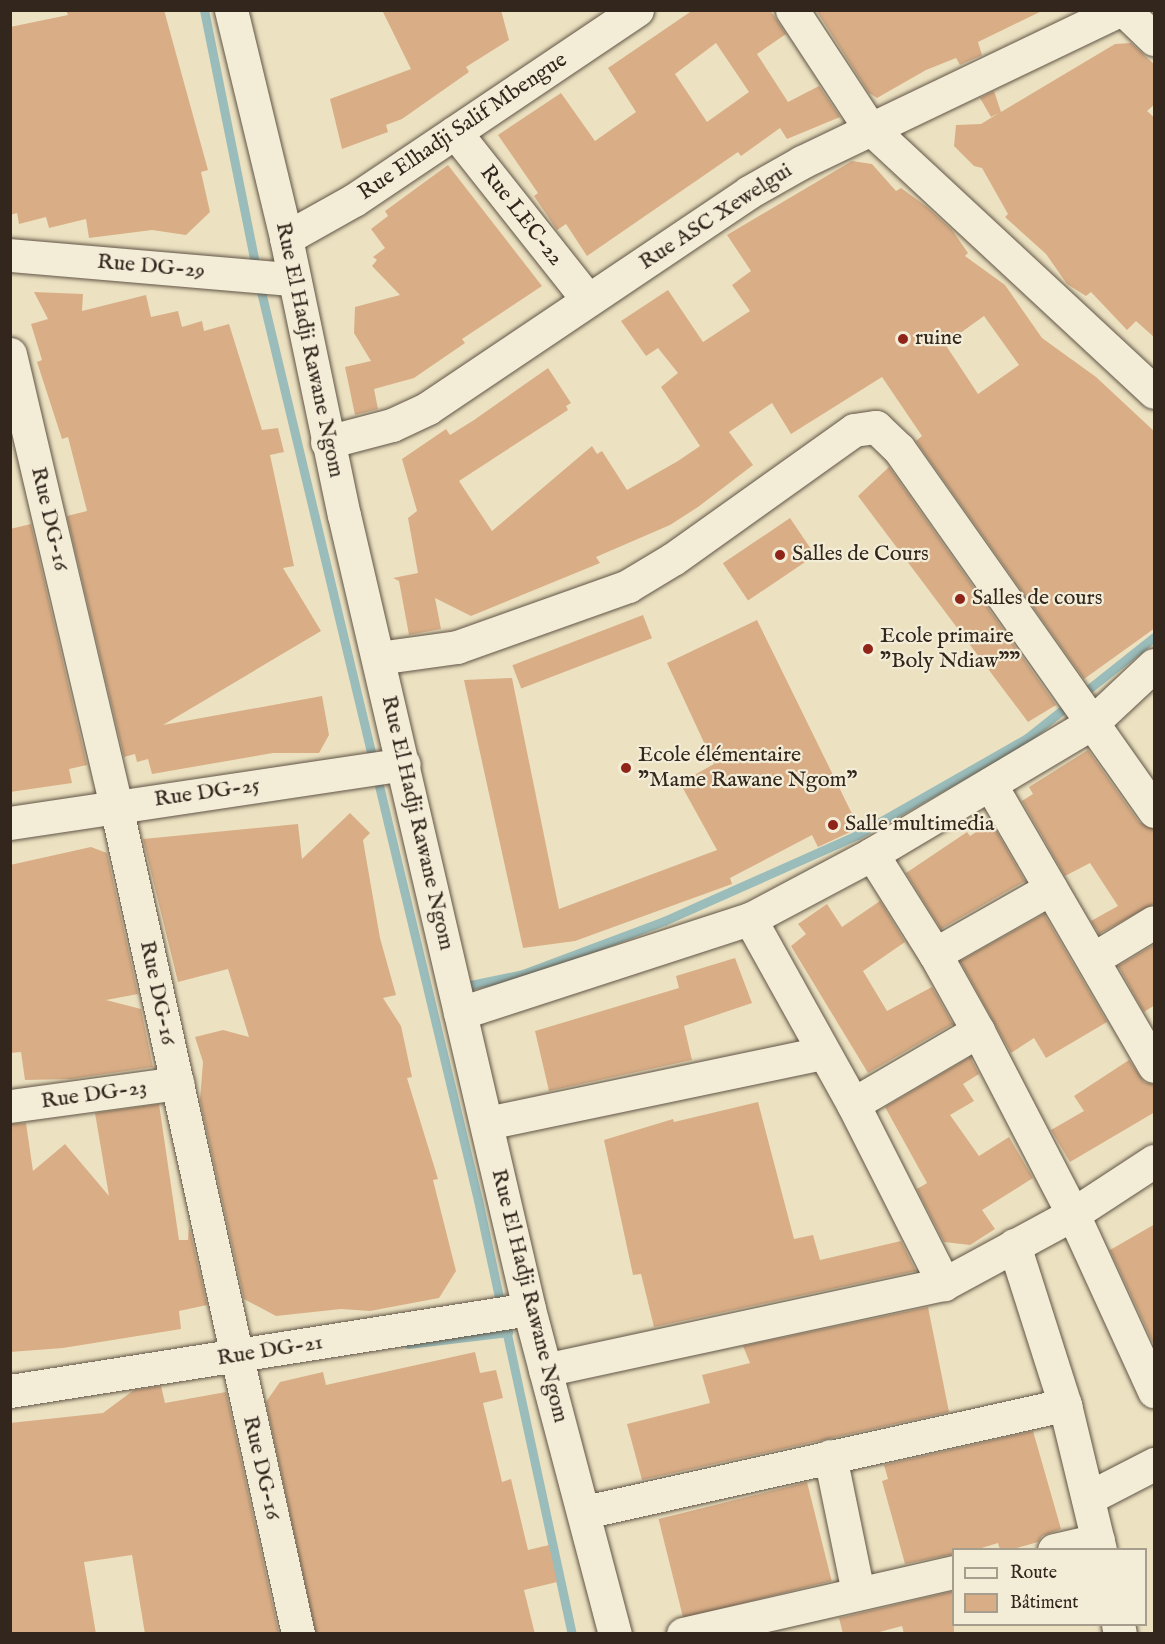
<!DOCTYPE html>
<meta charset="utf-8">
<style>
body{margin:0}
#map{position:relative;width:1165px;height:1644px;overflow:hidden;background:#ece2c1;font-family:"IM FELL English",serif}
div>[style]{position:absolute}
.stream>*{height:9px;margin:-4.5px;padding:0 4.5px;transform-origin:4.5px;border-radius:4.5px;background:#9abcba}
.building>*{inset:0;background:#d9ae87;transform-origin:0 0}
.roads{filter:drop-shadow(0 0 2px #615546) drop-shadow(0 0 2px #615546)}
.minor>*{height:33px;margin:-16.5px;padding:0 16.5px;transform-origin:16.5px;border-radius:16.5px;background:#f3ecd7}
.dots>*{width:16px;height:16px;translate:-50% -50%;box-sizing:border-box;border:3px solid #f3ecd7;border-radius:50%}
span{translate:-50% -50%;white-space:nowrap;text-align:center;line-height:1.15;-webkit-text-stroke:4.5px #f3ecd7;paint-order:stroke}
.street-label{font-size:22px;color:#33261d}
.poi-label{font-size:22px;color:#33261d}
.left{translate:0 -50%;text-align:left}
.frame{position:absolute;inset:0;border:12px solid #33261d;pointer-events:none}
.legend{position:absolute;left:952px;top:1548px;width:195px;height:78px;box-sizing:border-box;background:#f3ecd7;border:2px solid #a69d8d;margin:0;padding:8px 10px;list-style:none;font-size:18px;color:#33261d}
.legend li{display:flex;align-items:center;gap:12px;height:30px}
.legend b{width:30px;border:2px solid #a69d8d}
</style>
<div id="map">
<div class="stream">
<div style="left:204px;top:10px;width:264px;rotate:78.6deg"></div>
<div style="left:259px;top:283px;width:943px;rotate:76.57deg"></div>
<div style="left:478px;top:1200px;width:444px;rotate:77.8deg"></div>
<div style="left:461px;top:987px;width:63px;rotate:-11.8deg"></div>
<div style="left:523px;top:974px;width:151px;rotate:-20.6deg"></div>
<div style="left:664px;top:921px;width:211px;rotate:-24deg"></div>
<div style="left:857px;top:835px;width:196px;rotate:-29.7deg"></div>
<div style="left:1027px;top:738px;width:162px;rotate:-38.5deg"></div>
<div style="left:408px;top:1344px;width:101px;rotate:-6.8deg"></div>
</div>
<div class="building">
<div style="clip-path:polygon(66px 10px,164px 10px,208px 170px,201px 172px,210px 212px,186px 235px,152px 230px,89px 238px,86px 219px,49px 228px,46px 217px,19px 224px,17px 213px,10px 215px,10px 27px,68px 15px)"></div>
<div style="clip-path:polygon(382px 10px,501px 10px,509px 40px,466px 67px,469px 72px,402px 119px,386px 125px,388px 132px,342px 149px,330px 99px,411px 69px)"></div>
<div style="clip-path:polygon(evenodd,693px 10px,770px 10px,786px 34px,757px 54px,788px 102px,819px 86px,840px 117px,787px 139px,780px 128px,741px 156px,738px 152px,587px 256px,566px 224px,557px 230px,534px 196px,538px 193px,498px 135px,561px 93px,595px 141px,636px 112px,608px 68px,693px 10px,716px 43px,749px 92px,707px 122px,675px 74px,716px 43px)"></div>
<div style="clip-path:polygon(816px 10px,1044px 10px,978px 42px,982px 55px,960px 65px,956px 58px,926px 70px,877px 98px,869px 93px)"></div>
<div style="clip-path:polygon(1131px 43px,1155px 65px,1155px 104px,1147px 111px,1155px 118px,1155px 338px,1136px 321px,1127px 330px,1091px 292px,1086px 296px,1067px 284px,1046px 254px,1005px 217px,1008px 214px,982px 168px,974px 166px,954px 146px,956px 125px,981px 124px,999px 113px,991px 117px,980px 98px,994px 91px,1001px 112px,1115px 44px)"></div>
<div style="clip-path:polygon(evenodd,852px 161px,872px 164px,896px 191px,901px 188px,927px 207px,952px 230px,968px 253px,965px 256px,1005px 285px,1042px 338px,1096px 377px,1155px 432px,1155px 628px,1084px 679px,916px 441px,922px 436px,882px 377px,791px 434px,772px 403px,729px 432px,753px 465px,698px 507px,670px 525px,596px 557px,600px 563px,471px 616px,435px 598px,441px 629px,409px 635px,399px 581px,393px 578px,418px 573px,408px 518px,417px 511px,402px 459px,446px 429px,450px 435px,474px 420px,548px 368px,571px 403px,566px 406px,568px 410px,459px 481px,492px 531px,592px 446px,597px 454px,602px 451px,627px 490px,678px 461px,700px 446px,661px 387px,678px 373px,658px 348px,646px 356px,621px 321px,668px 290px,703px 342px,750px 311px,732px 285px,751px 271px,727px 235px,852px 161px,984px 316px,1019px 365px,978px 394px,945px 344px,984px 316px)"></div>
<div style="clip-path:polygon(448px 165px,542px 286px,462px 339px,465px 343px,414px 378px,374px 389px,378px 409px,355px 415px,345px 367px,371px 361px,354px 333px,355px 307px,400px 295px,372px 266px,377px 260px,373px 257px,385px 248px,371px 229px,388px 216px,385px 211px)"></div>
<div style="clip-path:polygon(34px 292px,83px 294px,82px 311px,146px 295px,151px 317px,178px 311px,182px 327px,202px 321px,204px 331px,229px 324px,262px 430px,278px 428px,284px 452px,270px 455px,294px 566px,283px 568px,321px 631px,163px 725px,322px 696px,329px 735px,319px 753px,273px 753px,152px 774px,148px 759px,137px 762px,135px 754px,124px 757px,67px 516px,87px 511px,68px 437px,62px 439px,37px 362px,42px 360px,31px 324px,48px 319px)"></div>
<div style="clip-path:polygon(889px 467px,1056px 705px,1028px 722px,858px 496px)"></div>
<div style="left:790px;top:518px;width:45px;height:81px;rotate:56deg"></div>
<div style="clip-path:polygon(31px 524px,87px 765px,69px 769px,72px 783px,10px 792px,10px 529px)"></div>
<div style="left:643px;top:615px;width:25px;height:140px;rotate:69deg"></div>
<div style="clip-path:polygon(757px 620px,859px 828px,818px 847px,812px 835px,730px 878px,732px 884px,575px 941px,523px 948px,464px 680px,512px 678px,559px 909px,717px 850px,680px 783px,714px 764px,667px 663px)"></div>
<div style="clip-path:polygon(1088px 750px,1139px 822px,1155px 830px,1155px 903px,1099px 934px,1091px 921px,1118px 906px,1090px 863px,1065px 876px,1022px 801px,1033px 794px,1029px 787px)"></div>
<div style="clip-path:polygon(350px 813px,370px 833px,363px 840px,380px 938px,396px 995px,383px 998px,401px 1026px,412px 1077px,407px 1078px,438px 1179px,433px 1180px,456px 1271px,439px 1298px,370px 1311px,341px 1309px,276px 1316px,244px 1299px,200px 1100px,203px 1062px,195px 1037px,223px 1030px,249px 1037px,228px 969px,178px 982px,143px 839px,298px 824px,302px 859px)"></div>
<div style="clip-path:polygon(991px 822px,1025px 881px,941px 929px,906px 873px,967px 832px,970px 836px)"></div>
<div style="clip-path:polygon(91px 847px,107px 853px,138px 994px,106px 1000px,141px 1009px,153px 1067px,71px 1079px,25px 1080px,21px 1052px,10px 1053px,10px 865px)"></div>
<div style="clip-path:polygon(880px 901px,905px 942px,863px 971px,887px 1011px,932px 987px,953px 1024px,868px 1073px,791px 946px,806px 934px,798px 924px,827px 904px,842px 927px)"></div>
<div style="clip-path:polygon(1044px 914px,1107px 1022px,1046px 1058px,1034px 1038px,1011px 1053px,960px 961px)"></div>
<div style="clip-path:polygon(1155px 944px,1155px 1005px,1144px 1012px,1118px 966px)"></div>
<div style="clip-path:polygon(735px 958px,752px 1003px,684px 1026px,692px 1060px,549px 1091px,535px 1031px,679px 988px,676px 976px)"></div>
<div style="clip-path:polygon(970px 1057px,979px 1074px,963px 1084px,974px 1101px,950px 1115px,979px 1156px,1009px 1137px,1033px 1178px,982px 1210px,995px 1229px,970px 1245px,944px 1242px,917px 1189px,927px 1183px,885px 1107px)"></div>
<div style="clip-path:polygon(1129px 1060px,1144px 1082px,1155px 1085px,1155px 1112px,1070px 1162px,1051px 1130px,1084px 1111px,1074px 1096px)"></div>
<div style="clip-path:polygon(758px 1102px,794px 1239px,813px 1235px,820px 1260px,901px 1241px,916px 1271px,654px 1327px,641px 1274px,633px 1275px,604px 1140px,673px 1119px,674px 1122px)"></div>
<div style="clip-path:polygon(159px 1104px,179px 1240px,188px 1240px,189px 1226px,207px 1305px,179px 1311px,181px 1329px,63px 1348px,10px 1352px,10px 1124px,26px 1123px,33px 1171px,65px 1144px,109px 1196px,95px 1113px)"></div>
<div style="clip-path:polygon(1155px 1224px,1155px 1347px,1110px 1250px)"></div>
<div style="clip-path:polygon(928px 1307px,949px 1412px,642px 1480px,627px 1424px,710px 1403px,702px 1375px,750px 1363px,743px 1346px)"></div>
<div style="clip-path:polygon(475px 1352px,480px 1373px,496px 1370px,503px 1398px,483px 1403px,502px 1482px,511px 1479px,528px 1550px,549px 1545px,557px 1582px,524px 1590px,535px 1634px,316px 1634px,266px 1402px,280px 1382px,323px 1372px,326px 1385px)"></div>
<div style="clip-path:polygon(161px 1386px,165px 1403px,226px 1392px,279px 1634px,145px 1634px,132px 1555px,84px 1562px,96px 1634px,10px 1634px,10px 1423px,103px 1413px,134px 1390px)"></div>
<div style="clip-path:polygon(1033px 1431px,1061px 1529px,1042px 1536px,1038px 1542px,1010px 1550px,1000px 1550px,998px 1543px,975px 1550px,954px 1550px,954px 1554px,905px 1564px,882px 1481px,888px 1479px,884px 1465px)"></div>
<div style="left:807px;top:1482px;width:102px;height:153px;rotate:76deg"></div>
<div style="clip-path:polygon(954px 1591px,954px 1634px,904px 1634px,902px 1626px,872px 1634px,843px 1634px,839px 1618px)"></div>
</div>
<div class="roads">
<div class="minor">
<div style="left:231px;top:10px;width:235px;rotate:76.4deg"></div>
<div style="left:286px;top:238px;width:283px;rotate:78.2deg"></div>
<div style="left:344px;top:515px;width:815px;rotate:76.88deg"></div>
<div style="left:529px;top:1309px;width:336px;rotate:75.2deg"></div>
<div style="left:792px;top:10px;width:140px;rotate:56.7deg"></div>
<div style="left:869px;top:127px;width:389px;rotate:42.9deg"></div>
<div style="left:1124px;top:10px;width:42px;rotate:44deg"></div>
<div style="left:455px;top:132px;width:214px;rotate:51.6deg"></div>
<div style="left:286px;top:238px;width:78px;rotate:-29.2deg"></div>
<div style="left:354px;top:200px;width:341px;rotate:-33.9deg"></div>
<div style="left:10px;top:255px;width:283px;rotate:4.9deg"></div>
<div style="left:10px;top:354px;width:464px;rotate:76.8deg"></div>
<div style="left:116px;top:806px;width:848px;rotate:77.6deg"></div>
<div style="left:327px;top:442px;width:67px;rotate:-14.7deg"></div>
<div style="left:392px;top:425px;width:40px;rotate:-25deg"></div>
<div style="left:428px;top:408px;width:387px;rotate:-33.9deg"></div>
<div style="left:749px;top:192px;width:61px;rotate:-29.5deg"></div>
<div style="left:802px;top:162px;width:352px;rotate:-25.6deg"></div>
<div style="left:378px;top:658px;width:80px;rotate:-7.9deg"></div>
<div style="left:457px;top:647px;width:182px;rotate:-19.6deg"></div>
<div style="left:628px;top:586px;width:52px;rotate:-31deg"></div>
<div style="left:673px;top:559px;width:222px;rotate:-35.5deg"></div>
<div style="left:854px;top:430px;width:22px;rotate:-8deg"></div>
<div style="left:876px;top:427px;width:32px;rotate:44deg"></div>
<div style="left:899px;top:449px;width:443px;rotate:54.8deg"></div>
<div style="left:990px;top:784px;width:326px;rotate:59.8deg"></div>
<div style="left:10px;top:823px;width:398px;rotate:-8.5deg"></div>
<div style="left:872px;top:854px;width:118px;rotate:57.8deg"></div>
<div style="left:935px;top:954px;width:88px;rotate:60.8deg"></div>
<div style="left:978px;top:1031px;width:206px;rotate:62.6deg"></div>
<div style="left:1073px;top:1214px;width:195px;rotate:65.4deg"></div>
<div style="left:750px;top:919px;width:212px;rotate:60.9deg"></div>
<div style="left:853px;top:1104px;width:202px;rotate:63.2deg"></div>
<div style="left:935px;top:954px;width:133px;rotate:-29.6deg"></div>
<div style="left:1093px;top:959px;width:71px;rotate:-31.2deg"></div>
<div style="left:460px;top:1013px;width:305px;rotate:-18deg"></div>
<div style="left:750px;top:919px;width:138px;rotate:-28deg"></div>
<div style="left:872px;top:854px;width:256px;rotate:-30.8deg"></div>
<div style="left:1092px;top:723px;width:85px;rotate:-43.1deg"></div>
<div style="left:853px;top:1104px;width:145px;rotate:-30.3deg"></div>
<div style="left:10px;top:1106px;width:169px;rotate:-7.8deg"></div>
<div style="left:487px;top:1123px;width:343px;rotate:-11.8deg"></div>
<div style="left:1014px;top:1245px;width:168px;rotate:72.3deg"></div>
<div style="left:1065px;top:1405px;width:149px;rotate:76.4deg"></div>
<div style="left:545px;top:1370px;width:408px;rotate:-12.2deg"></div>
<div style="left:944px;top:1284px;width:147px;rotate:-28.5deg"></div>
<div style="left:1073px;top:1214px;width:97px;rotate:-33.2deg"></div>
<div style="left:10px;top:1391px;width:525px;rotate:-8.98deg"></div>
<div style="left:830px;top:1456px;width:140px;rotate:78.4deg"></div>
<div style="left:1088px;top:1498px;width:74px;rotate:-27.3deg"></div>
<div style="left:585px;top:1512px;width:492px;rotate:-12.6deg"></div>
<div style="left:1054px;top:1550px;width:45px;rotate:-12.8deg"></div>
<div style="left:1118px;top:1624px;width:10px;rotate:79deg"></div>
<div style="left:683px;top:1634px;width:278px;rotate:-12.9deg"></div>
</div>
</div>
<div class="dots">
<div style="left:903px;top:339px;background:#8f2418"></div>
<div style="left:780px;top:555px;background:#8f2418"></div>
<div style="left:960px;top:599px;background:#8f2418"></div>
<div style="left:868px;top:649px;background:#8f2418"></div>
<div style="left:626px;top:768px;background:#8f2418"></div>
<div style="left:833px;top:825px;background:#8f2418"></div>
</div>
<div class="street-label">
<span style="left:463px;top:127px;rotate:-34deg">Rue Elhadji Salif Mbengue</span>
<span style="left:521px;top:216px;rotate:52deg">Rue LEC-22</span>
<span style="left:716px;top:217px;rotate:-33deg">Rue ASC Xewelgui</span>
<span style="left:151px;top:267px;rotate:5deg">Rue DG-29</span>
<span style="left:309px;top:350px;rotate:78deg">Rue El Hadji Rawane Ngom</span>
<span style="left:49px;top:519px;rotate:77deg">Rue DG-16</span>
<span style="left:207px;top:793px;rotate:-8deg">Rue DG-25</span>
<span style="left:417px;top:823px;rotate:77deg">Rue El Hadji Rawane Ngom</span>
<span style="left:157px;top:993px;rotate:78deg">Rue DG-16</span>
<span style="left:94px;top:1095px;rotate:-8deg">Rue DG-23</span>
<span style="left:529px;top:1296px;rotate:76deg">Rue El Hadji Rawane Ngom</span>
<span style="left:270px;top:1351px;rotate:-9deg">Rue DG-21</span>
<span style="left:261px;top:1468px;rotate:77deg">Rue DG-16</span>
</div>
<div class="poi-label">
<span class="left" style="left:915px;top:339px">ruine</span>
<span class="left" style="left:792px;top:555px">Salles de Cours</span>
<span class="left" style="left:972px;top:599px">Salles de cours</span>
<span class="left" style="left:880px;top:649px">Ecole primaire<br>"Boly Ndiaw""</span>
<span class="left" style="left:638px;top:768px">Ecole élémentaire<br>"Mame Rawane Ngom"</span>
<span class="left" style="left:845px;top:825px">Salle multimedia</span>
</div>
<div class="frame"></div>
<ul class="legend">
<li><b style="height:8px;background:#f3ecd7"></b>Route</li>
<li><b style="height:16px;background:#d9ae87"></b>Bâtiment</li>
</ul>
</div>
